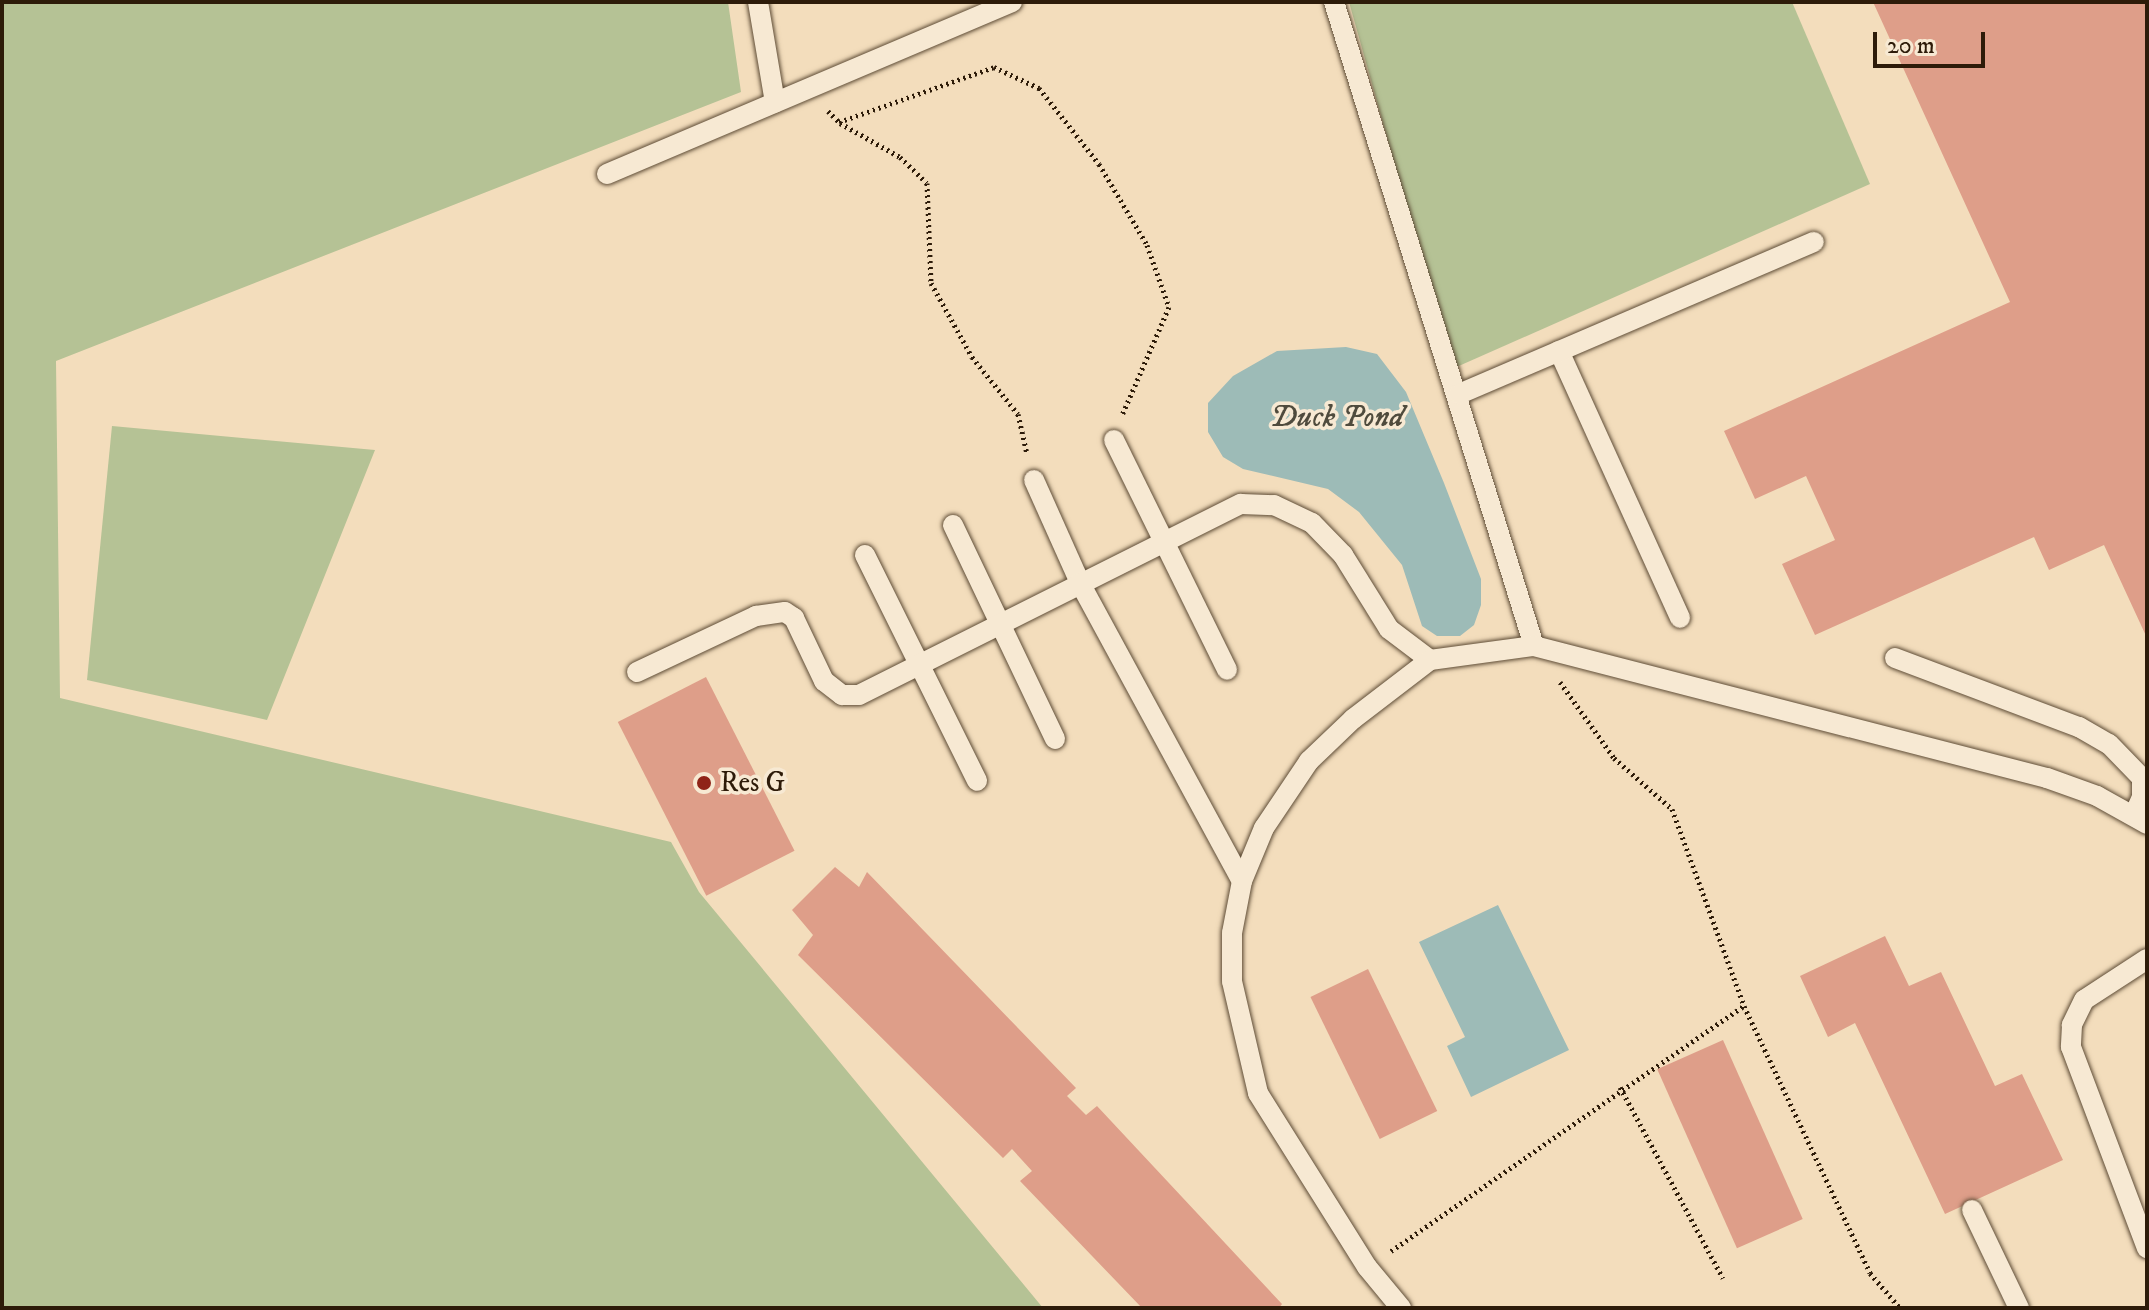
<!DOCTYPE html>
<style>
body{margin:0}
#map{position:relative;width:2149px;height:1310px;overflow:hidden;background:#f3ddbc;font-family:"IM FELL DW Pica",serif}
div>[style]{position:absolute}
.green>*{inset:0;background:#b5c295}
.water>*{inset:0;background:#9dbbb7}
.building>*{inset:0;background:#de9e89;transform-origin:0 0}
.path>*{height:5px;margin-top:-2.5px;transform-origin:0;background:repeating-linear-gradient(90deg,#2d1b09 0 2px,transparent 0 6px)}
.roads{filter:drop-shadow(0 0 2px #5e4c36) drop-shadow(0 0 2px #5e4c36)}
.service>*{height:20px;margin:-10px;padding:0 10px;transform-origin:10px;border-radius:10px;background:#f7e9d3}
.dots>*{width:22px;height:22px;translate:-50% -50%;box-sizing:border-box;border:4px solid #f7e9d3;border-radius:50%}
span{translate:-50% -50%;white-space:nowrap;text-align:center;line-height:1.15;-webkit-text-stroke:7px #f7e9d3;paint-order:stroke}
.poi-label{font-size:28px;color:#2d1b09}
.left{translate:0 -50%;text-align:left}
.water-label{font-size:30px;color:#4f4b3d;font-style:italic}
.frame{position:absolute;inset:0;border:4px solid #2d1b09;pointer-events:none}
.scale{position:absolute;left:1873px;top:32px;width:112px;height:36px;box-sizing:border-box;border:4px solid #2d1b09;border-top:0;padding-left:10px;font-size:24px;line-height:28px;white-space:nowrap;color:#2d1b09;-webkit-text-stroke:6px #f7e9d3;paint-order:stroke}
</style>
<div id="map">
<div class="green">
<div style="clip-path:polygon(2px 2px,728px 2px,741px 92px,56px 361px,60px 698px,671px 842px,699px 892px,1043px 1308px,2px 1308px)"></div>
<div style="clip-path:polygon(1349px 2px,1792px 2px,1870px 184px,1452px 369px)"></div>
<div style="clip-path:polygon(112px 426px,375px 450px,267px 720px,87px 680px)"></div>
</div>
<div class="water">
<div style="clip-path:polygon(1346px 347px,1377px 354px,1406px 392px,1444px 483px,1481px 579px,1481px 605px,1474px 625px,1460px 636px,1437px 636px,1422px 626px,1402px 565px,1359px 512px,1328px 489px,1243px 469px,1223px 457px,1208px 432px,1208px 403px,1233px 376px,1277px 351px)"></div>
<div style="clip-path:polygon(1498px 905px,1569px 1050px,1471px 1097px,1447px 1046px,1465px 1037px,1419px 942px)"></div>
</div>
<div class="building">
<div style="clip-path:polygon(1873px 2px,2147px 2px,2147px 638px,2104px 545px,2049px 570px,2034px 537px,1815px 635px,1782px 564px,1835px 540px,1806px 476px,1755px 499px,1724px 431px,2010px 302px)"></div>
<div style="left:706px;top:677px;width:195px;height:99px;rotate:63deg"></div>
<div style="clip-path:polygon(835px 867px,859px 887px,867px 872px,1076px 1088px,1067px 1096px,1086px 1115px,1097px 1106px,1282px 1304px,1279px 1308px,1142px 1308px,1020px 1181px,1032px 1171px,1012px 1149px,1003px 1158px,798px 955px,813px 935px,792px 910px)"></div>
<div style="clip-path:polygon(1885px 936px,1909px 986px,1941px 972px,1995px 1086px,2022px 1074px,2063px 1160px,1945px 1214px,1855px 1023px,1828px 1037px,1800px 976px)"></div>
<div style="left:1368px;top:969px;width:158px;height:64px;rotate:64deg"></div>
<div style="left:1723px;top:1040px;width:196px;height:72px;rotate:66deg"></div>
</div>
<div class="path">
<div style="left:828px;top:111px;width:16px;rotate:45deg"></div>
<div style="left:839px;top:122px;width:164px;rotate:-19.5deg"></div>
<div style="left:994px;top:67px;width:50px;rotate:25deg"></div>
<div style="left:1039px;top:88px;width:97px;rotate:51.7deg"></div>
<div style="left:1099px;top:164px;width:94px;rotate:59.3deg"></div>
<div style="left:1147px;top:245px;width:66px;rotate:70.5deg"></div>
<div style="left:1169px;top:307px;width:116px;rotate:113.5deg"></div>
<div style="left:840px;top:123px;width:69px;rotate:29.5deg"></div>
<div style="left:900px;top:157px;width:37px;rotate:44deg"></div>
<div style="left:927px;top:183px;width:100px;rotate:87.7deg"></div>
<div style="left:931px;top:283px;width:85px;rotate:61deg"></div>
<div style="left:972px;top:357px;width:73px;rotate:51.1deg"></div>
<div style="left:1018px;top:414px;width:41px;rotate:77.3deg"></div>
<div style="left:1560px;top:682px;width:93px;rotate:54.6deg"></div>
<div style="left:1614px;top:758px;width:77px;rotate:41.3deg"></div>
<div style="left:1672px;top:809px;width:210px;rotate:69.9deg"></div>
<div style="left:1744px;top:1006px;width:295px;rotate:64.7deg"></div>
<div style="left:1870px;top:1273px;width:46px;rotate:49.4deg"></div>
<div style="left:1620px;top:1087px;width:217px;rotate:61.7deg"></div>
<div style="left:1391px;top:1251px;width:430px;rotate:-34.8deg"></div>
</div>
<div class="roads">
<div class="service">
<div style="left:758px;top:2px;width:102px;rotate:80.4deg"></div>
<div style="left:1334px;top:2px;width:674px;rotate:72.75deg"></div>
<div style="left:607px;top:174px;width:440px;rotate:-23deg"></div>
<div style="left:1559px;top:351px;width:293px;rotate:65.6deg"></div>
<div style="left:1459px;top:394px;width:386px;rotate:-23.2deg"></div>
<div style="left:1114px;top:440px;width:256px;rotate:63.8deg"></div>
<div style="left:1034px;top:480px;width:113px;rotate:65.9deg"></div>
<div style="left:1080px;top:583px;width:339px;rotate:61.5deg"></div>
<div style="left:953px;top:525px;width:237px;rotate:64.5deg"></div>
<div style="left:865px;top:555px;width:252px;rotate:63.6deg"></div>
<div style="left:1895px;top:658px;width:197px;rotate:20.6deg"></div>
<div style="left:2079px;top:727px;width:34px;rotate:30deg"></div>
<div style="left:2109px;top:744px;width:47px;rotate:45.9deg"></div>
<div style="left:2142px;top:778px;width:19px;rotate:90deg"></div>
<div style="left:2142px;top:797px;width:20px;rotate:114deg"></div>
<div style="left:637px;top:672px;width:132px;rotate:-25.2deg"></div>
<div style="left:756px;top:616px;width:29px;rotate:-8deg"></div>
<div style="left:785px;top:612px;width:11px;rotate:34deg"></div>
<div style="left:794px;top:618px;width:70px;rotate:64.5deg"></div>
<div style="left:824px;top:681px;width:23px;rotate:38deg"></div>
<div style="left:842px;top:695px;width:17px"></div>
<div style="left:859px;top:695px;width:427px;rotate:-26.6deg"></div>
<div style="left:1241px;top:504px;width:33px;rotate:2deg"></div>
<div style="left:1274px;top:505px;width:42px;rotate:25.3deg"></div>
<div style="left:1312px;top:523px;width:45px;rotate:45.9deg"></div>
<div style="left:1343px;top:555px;width:87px;rotate:58.1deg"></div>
<div style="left:1389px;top:629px;width:51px;rotate:37.1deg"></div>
<div style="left:2147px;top:959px;width:75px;rotate:146.9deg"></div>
<div style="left:2084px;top:1000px;width:28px;rotate:116deg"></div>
<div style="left:2072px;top:1025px;width:22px;rotate:93deg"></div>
<div style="left:2071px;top:1047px;width:215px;rotate:69.3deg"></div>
<div style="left:1972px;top:1210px;width:109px;rotate:64.4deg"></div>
<div style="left:1401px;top:1308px;width:53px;rotate:-129.7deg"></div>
<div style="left:1367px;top:1267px;width:205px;rotate:-122.1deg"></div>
<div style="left:1258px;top:1093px;width:115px;rotate:-103.1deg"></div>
<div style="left:1232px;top:981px;width:48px;rotate:-90deg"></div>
<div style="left:1232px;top:933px;width:53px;rotate:-79.1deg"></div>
<div style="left:1242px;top:881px;width:57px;rotate:-67.5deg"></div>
<div style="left:1264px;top:828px;width:81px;rotate:-56.1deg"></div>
<div style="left:1309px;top:761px;width:61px;rotate:-43.7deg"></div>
<div style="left:1353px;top:719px;width:97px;rotate:-37.5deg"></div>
<div style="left:1430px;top:660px;width:105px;rotate:-7.7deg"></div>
<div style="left:1534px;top:646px;width:530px;rotate:14.43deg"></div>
<div style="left:2047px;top:778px;width:53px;rotate:19.8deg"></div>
<div style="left:2097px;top:796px;width:57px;rotate:29.2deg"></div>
</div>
</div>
<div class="dots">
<div style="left:704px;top:783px;background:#8f2418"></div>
</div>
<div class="poi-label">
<span class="left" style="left:720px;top:783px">Res G</span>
</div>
<div class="water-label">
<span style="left:1337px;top:418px">Duck Pond</span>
</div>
<div class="frame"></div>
<div class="scale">20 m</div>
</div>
